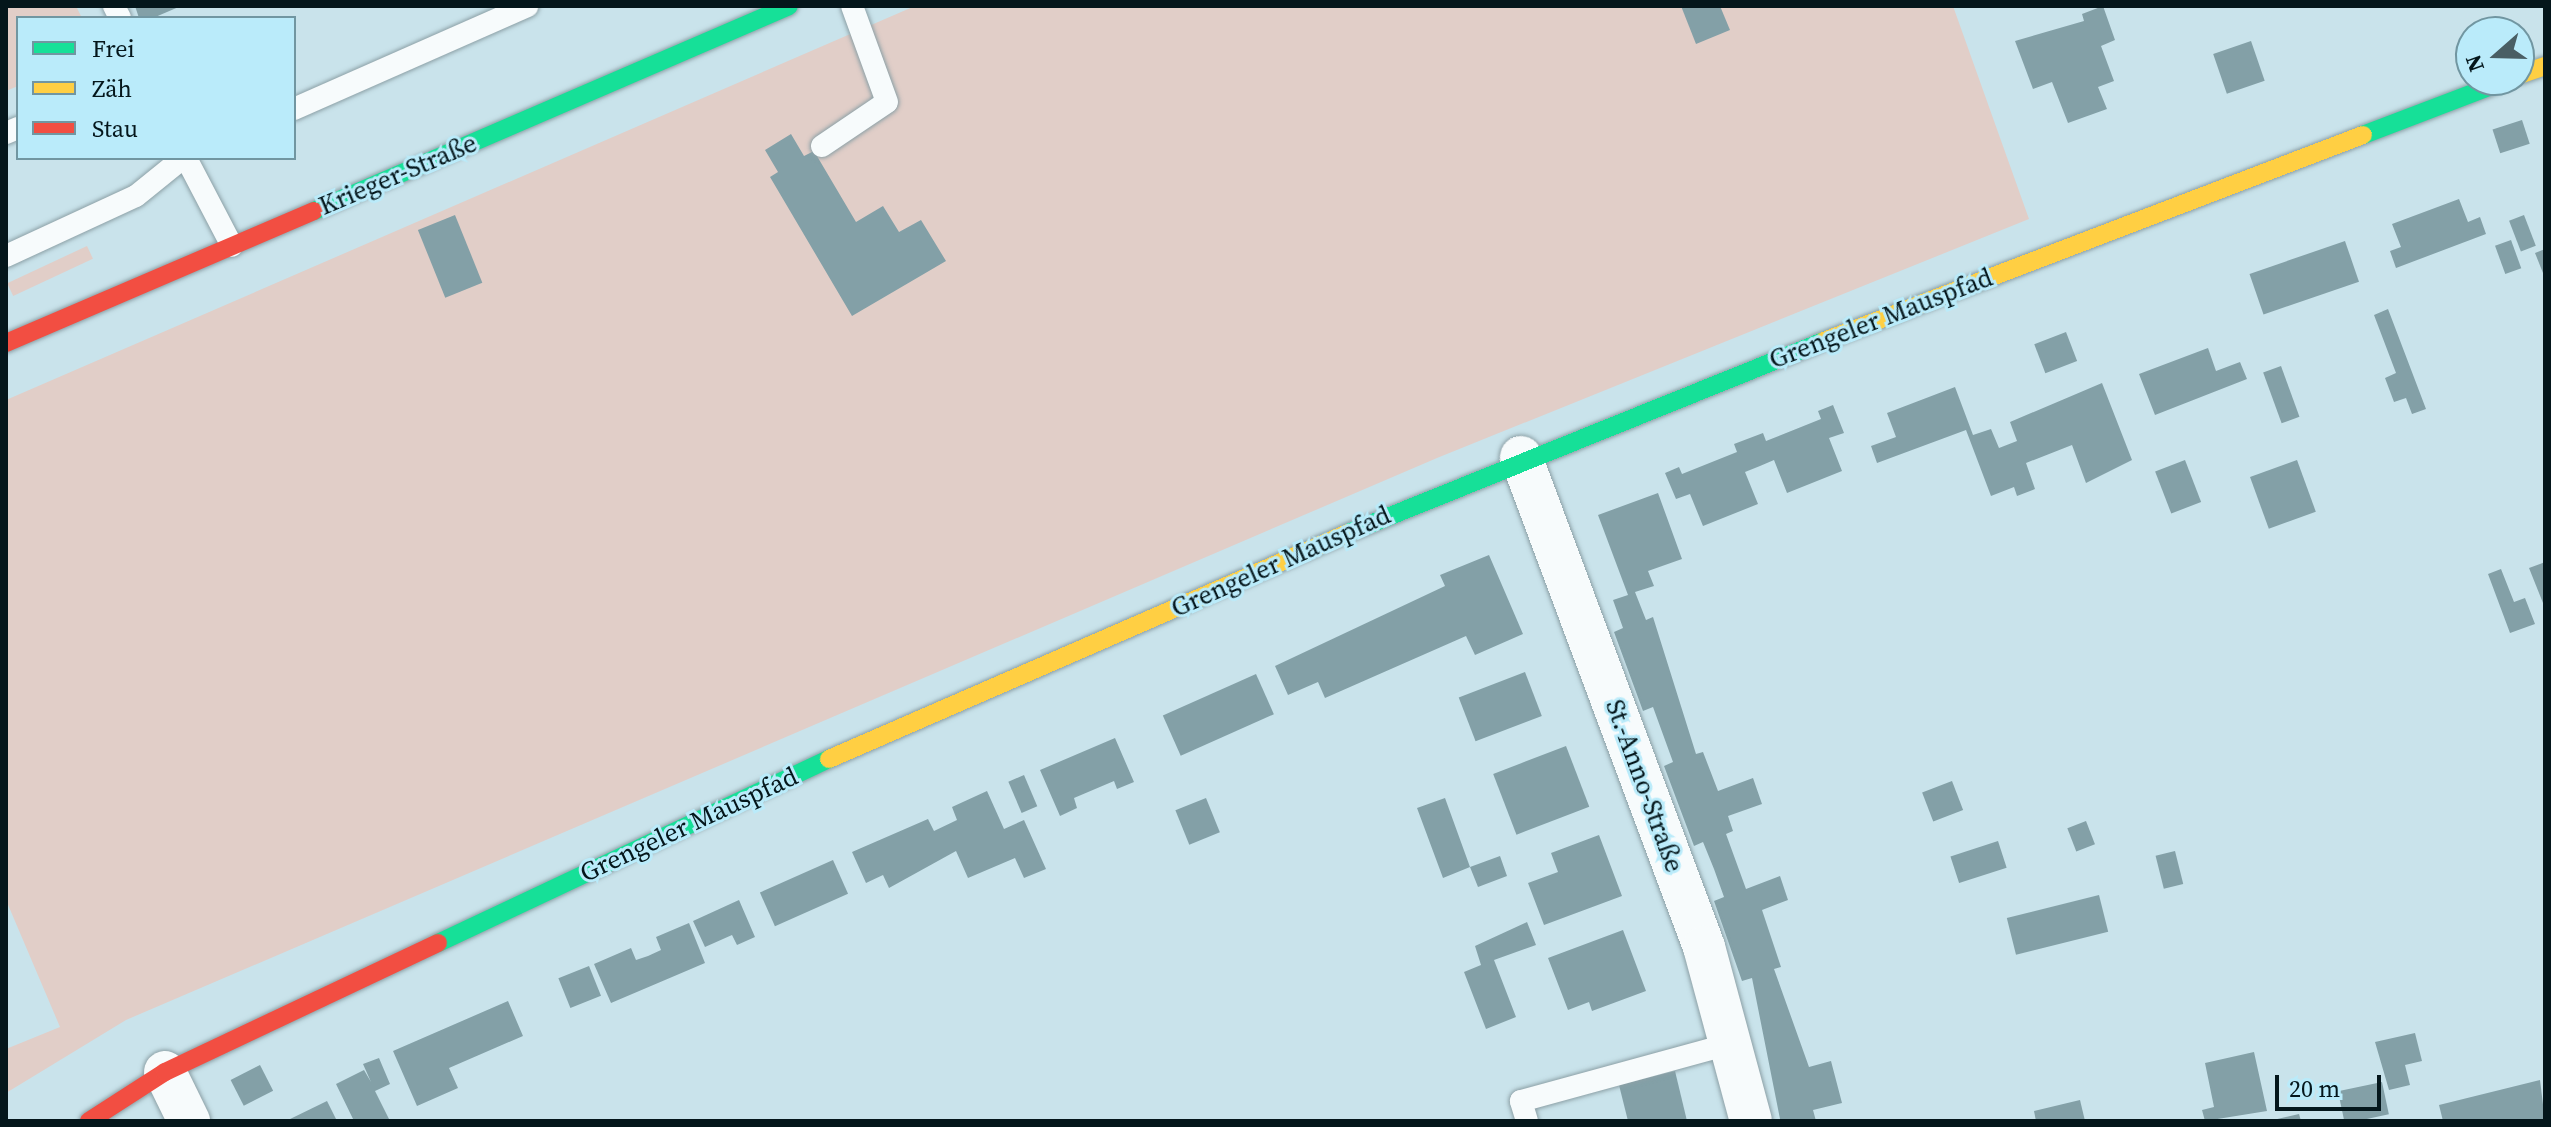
<!DOCTYPE html>
<meta charset="utf-8">
<style>
body{margin:0}
#map{position:relative;width:2551px;height:1127px;overflow:hidden;background:#c9e3eb;font-family:"Source Serif 4",serif}
div>[style]{position:absolute}
.green>*{inset:0;background:#e1cec8;transform-origin:0 0}
.building>*{inset:0;background:#83a0a7;transform-origin:0 0}
.roads{filter:drop-shadow(0 0 2px #8ca0a6) drop-shadow(0 0 2px #8ca0a6)}
.lane>*{height:22px;margin:-11px;padding:0 11px;transform-origin:11px;border-radius:11px;background:#f7fbfc}
.street>*{height:42px;margin:-21px;padding:0 21px;transform-origin:21px;border-radius:21px;background:#f7fbfc}
.fast>*{height:18px;margin:-9px;padding:0 9px;transform-origin:9px;border-radius:9px;background:#16e098}
.slow>*{height:18px;margin:-9px;padding:0 9px;transform-origin:9px;border-radius:9px;background:#ffcf43}
.jam>*{height:18px;margin:-9px;padding:0 9px;transform-origin:9px;border-radius:9px;background:#f24e42}
span{translate:-50% -50%;white-space:nowrap;text-align:center;line-height:1.15;-webkit-text-stroke:6px #baebfa;paint-order:stroke}
.street-label{font-size:26px;color:#04161b}
.frame{position:absolute;inset:0;border:8px solid #04161b;pointer-events:none}
.legend{position:absolute;left:16px;top:16px;width:280px;height:144px;box-sizing:border-box;background:#baebfa;border:2px solid #7196a1;margin:0;padding:10px 14px;list-style:none;font-size:24px;color:#04161b}
.legend li{display:flex;align-items:center;gap:16px;height:40px}
.legend b{width:40px;border:2px solid #7196a1}
.north{position:absolute;left:2455px;top:16px;width:80px;height:80px;box-sizing:border-box;background:#baebfa;border:2px solid #7196a1;border-radius:50%;rotate:250deg;font-size:22px;font-weight:700;line-height:32px;text-align:center;color:#04161b}
.north::after{content:'';display:block;margin:auto;width:28px;height:36px;background:#495e64;clip-path:polygon(50% 0,100% 100%,50% 72%,0 100%)}
.scale{position:absolute;left:2275px;top:1075px;width:106px;height:36px;box-sizing:border-box;border:4px solid #04161b;border-top:0;padding-left:10px;font-size:24px;line-height:28px;white-space:nowrap;color:#04161b;-webkit-text-stroke:6px #baebfa;paint-order:stroke}
</style>
<div id="map">
<div class="green">
<div style="clip-path:polygon(6px 6px,76px 6px,82px 18px,18px 18px,18px 86px,6px 91px)"></div>
<div style="clip-path:polygon(915px 6px,1953px 6px,2029px 219px,1437px 458px,126px 1020px,6px 1093px,6px 1049px,60px 1027px,6px 900px,6px 400px)"></div>
<div style="left:87px;top:246px;width:14px;height:88px;rotate:65deg"></div>
</div>
<div class="building">
<div style="clip-path:polygon(135px 6px,181px 6px,153px 18px,139px 18px)"></div>
<div style="clip-path:polygon(1681px 6px,1720px 6px,1730px 30px,1696px 44px)"></div>
<div style="clip-path:polygon(2103px 6px,2115px 40px,2101px 46px,2114px 81px,2098px 87px,2107px 109px,2068px 123px,2052px 82px,2033px 89px,2015px 41px,2084px 21px,2082px 14px)"></div>
<div style="left:2251px;top:41px;width:42px;height:40px;rotate:71deg"></div>
<div style="left:2522px;top:120px;width:25px;height:31px;rotate:72deg"></div>
<div style="clip-path:polygon(791px 134px,804px 156px,814px 151px,856px 222px,883px 206px,899px 232px,921px 220px,946px 261px,852px 316px,770px 177px,778px 172px,765px 150px)"></div>
<div style="clip-path:polygon(2459px 199px,2468px 222px,2480px 217px,2486px 234px,2396px 268px,2390px 251px,2401px 247px,2392px 224px)"></div>
<div style="left:455px;top:215px;width:73px;height:40px;rotate:68deg"></div>
<div style="left:2524px;top:215px;width:33px;height:16px;rotate:69deg"></div>
<div style="left:2511px;top:240px;width:30px;height:17px;rotate:70deg"></div>
<div style="left:2345px;top:241px;width:43px;height:101px;rotate:71deg"></div>
<div style="clip-path:polygon(2545px 249px,2545px 278px,2535px 253px)"></div>
<div style="clip-path:polygon(2388px 309px,2426px 409px,2412px 414px,2406px 398px,2394px 402px,2385px 378px,2396px 373px,2374px 315px)"></div>
<div style="left:2066px;top:332px;width:31px;height:34px;rotate:69deg"></div>
<div style="clip-path:polygon(2208px 348px,2216px 371px,2240px 362px,2247px 379px,2155px 415px,2139px 374px)"></div>
<div style="left:2281px;top:366px;width:54px;height:19px;rotate:70deg"></div>
<div style="clip-path:polygon(2102px 383px,2132px 460px,2086px 483px,2072px 445px,2026px 463px,2035px 489px,2017px 496px,2014px 487px,1991px 496px,1966px 430px,1877px 463px,1871px 446px,1896px 437px,1887px 413px,1955px 387px,1973px 435px,1991px 429px,1999px 448px,2017px 441px,2010px 422px)"></div>
<div style="clip-path:polygon(1833px 405px,1844px 433px,1829px 438px,1842px 471px,1787px 493px,1774px 460px,1760px 466px,1745px 472px,1758px 504px,1703px 526px,1690px 494px,1676px 499px,1665px 473px,1679px 467px,1682px 474px,1737px 452px,1734px 444px,1763px 433px,1766px 441px,1821px 419px,1818px 411px)"></div>
<div style="left:2185px;top:460px;width:45px;height:32px;rotate:69deg"></div>
<div style="left:2297px;top:460px;width:55px;height:50px;rotate:70deg"></div>
<div style="clip-path:polygon(1658px 493px,1682px 559px,1648px 571px,1654px 586px,1635px 592px,1646px 620px,1653px 617px,1696px 754px,1703px 752px,1718px 791px,1753px 778px,1762px 804px,1728px 816px,1733px 831px,1726px 834px,1746px 889px,1780px 876px,1788px 900px,1762px 910px,1781px 967px,1774px 969px,1809px 1067px,1831px 1061px,1842px 1103px,1813px 1110px,1816px 1121px,1780px 1119px,1752px 978px,1742px 981px,1714px 901px,1724px 897px,1714px 869px,1703px 842px,1694px 846px,1664px 766px,1673px 762px,1653px 707px,1643px 711px,1614px 632px,1623px 628px,1613px 600px,1628px 595px,1598px 515px)"></div>
<div style="clip-path:polygon(1489px 555px,1523px 634px,1475px 655px,1466px 636px,1325px 698px,1318px 682px,1288px 695px,1275px 666px,1445px 586px,1440px 575px)"></div>
<div style="clip-path:polygon(2545px 562px,2545px 608px,2529px 568px)"></div>
<div style="clip-path:polygon(2501px 569px,2514px 602px,2525px 598px,2535px 624px,2510px 633px,2488px 574px)"></div>
<div style="left:1525px;top:672px;width:47px;height:71px;rotate:69deg"></div>
<div style="left:1256px;top:674px;width:44px;height:102px;rotate:66deg"></div>
<div style="clip-path:polygon(1115px 738px,1134px 782px,1117px 789px,1114px 781px,1074px 798px,1077px 808px,1060px 816px,1040px 770px)"></div>
<div style="left:1566px;top:746px;width:65px;height:78px;rotate:69deg"></div>
<div style="left:1024px;top:775px;width:34px;height:17px;rotate:67deg"></div>
<div style="left:1952px;top:781px;width:31px;height:32px;rotate:69deg"></div>
<div style="clip-path:polygon(987px 791px,1004px 829px,1024px 820px,1046px 869px,1024px 878px,1015px 858px,968px 878px,956px 851px,889px 888px,883px 875px,866px 883px,852px 852px,928px 819px,934px 831px,957px 820px,952px 807px)"></div>
<div style="left:1206px;top:798px;width:37px;height:33px;rotate:68deg"></div>
<div style="clip-path:polygon(1445px 798px,1470px 867px,1500px 856px,1507px 876px,1478px 887px,1470px 867px,1443px 878px,1417px 808px)"></div>
<div style="left:2086px;top:821px;width:25px;height:20px;rotate:69deg"></div>
<div style="clip-path:polygon(1599px 835px,1622px 896px,1544px 925px,1528px 883px,1558px 872px,1551px 853px)"></div>
<div style="left:1998px;top:841px;width:28px;height:50px;rotate:72deg"></div>
<div style="left:2175px;top:851px;width:34px;height:20px;rotate:76deg"></div>
<div style="left:833px;top:860px;width:37px;height:80px;rotate:66deg"></div>
<div style="left:2099px;top:895px;width:38px;height:95px;rotate:76deg"></div>
<div style="clip-path:polygon(739px 900px,755px 937px,737px 945px,732px 935px,705px 947px,693px 921px)"></div>
<div style="clip-path:polygon(1527px 922px,1536px 945px,1494px 960px,1516px 1017px,1486px 1029px,1464px 972px,1481px 965px,1475px 946px)"></div>
<div style="clip-path:polygon(689px 923px,705px 963px,611px 1003px,594px 964px,631px 948px,636px 960px,648px 956px,661px 950px,656px 937px)"></div>
<div style="clip-path:polygon(1623px 930px,1646px 991px,1592px 1011px,1589px 1002px,1568px 1010px,1548px 958px)"></div>
<div style="left:589px;top:966px;width:32px;height:33px;rotate:68deg"></div>
<div style="clip-path:polygon(508px 1001px,523px 1036px,449px 1068px,458px 1088px,417px 1106px,393px 1051px)"></div>
<div style="clip-path:polygon(2415px 1033px,2422px 1061px,2405px 1065px,2410px 1085px,2389px 1090px,2375px 1042px)"></div>
<div style="clip-path:polygon(2254px 1052px,2267px 1111px,2205px 1121px,2202px 1110px,2214px 1107px,2205px 1063px)"></div>
<div style="clip-path:polygon(379px 1058px,390px 1084px,375px 1091px,390px 1121px,354px 1121px,336px 1084px,364px 1070px,371px 1082px,363px 1064px)"></div>
<div style="left:260px;top:1065px;width:29px;height:33px;rotate:63deg"></div>
<div style="clip-path:polygon(1675px 1071px,1687px 1121px,1628px 1121px,1619px 1085px)"></div>
<div style="clip-path:polygon(2540px 1080px,2545px 1121px,2443px 1121px,2439px 1105px)"></div>
<div style="left:2382px;top:1082px;width:33px;height:45px;rotate:78deg"></div>
<div style="clip-path:polygon(2080px 1100px,2085px 1121px,2036px 1121px,2034px 1111px)"></div>
<div style="clip-path:polygon(327px 1101px,337px 1121px,286px 1121px)"></div>
<div style="clip-path:polygon(2299px 1114px,2301px 1121px,2273px 1121px,2273px 1120px)"></div>
</div>
<div class="roads">
<div class="lane">
<div style="left:114px;top:6px;width:13px;rotate:63deg"></div>
<div style="left:294px;top:109px;width:255px;rotate:-23.8deg"></div>
<div style="left:6px;top:133px;width:13px;rotate:-23deg"></div>
<div style="left:822px;top:146px;width:78px;rotate:-34.1deg"></div>
<div style="left:887px;top:102px;width:102px;rotate:-110deg"></div>
<div style="left:186px;top:158px;width:99px;rotate:62.4deg"></div>
<div style="left:6px;top:256px;width:143px;rotate:-24.8deg"></div>
<div style="left:136px;top:196px;width:60px;rotate:-39deg"></div>
<div style="left:1527px;top:1121px;width:21px;rotate:-107deg"></div>
<div style="left:1521px;top:1101px;width:217px;rotate:-15.3deg"></div>
</div>
<div class="street">
<div style="left:1521px;top:457px;width:523px;rotate:69.52deg"></div>
<div style="left:1704px;top:947px;width:180px;rotate:74.9deg"></div>
<div style="left:165px;top:1072px;width:55px;rotate:63.9deg"></div>
</div>
<div class="fast">
<div style="left:2363px;top:135px;width:154px;rotate:-20.9deg"></div>
<div style="left:314px;top:211px;width:517px;rotate:-23.34deg"></div>
<div style="left:1348px;top:533px;width:513px;rotate:-21.97deg"></div>
<div style="left:438px;top:943px;width:432px;rotate:-25.2deg"></div>
</div>
<div class="slow">
<div style="left:2519px;top:75px;width:28px;rotate:-19deg"></div>
<div style="left:1824px;top:341px;width:577px;rotate:-20.92deg"></div>
<div style="left:829px;top:759px;width:566px;rotate:-23.53deg"></div>
</div>
<div class="jam">
<div style="left:6px;top:343px;width:335px;rotate:-23.2deg"></div>
<div style="left:89px;top:1121px;width:90px;rotate:-32.8deg"></div>
<div style="left:165px;top:1072px;width:302px;rotate:-25.3deg"></div>
</div>
</div>
<div class="street-label">
<span style="left:398px;top:175px;rotate:-23deg">Krieger-Straße</span>
<span style="left:1881px;top:319px;rotate:-21deg">Grengeler Mauspfad</span>
<span style="left:1281px;top:562px;rotate:-24deg">Grengeler Mauspfad</span>
<span style="left:1644px;top:786px;rotate:70deg">St.-Anno-Straße</span>
<span style="left:689px;top:825px;rotate:-25deg">Grengeler Mauspfad</span>
</div>
<div class="frame"></div>
<ul class="legend">
<li><b style="height:10px;background:#16e098"></b>Frei</li>
<li><b style="height:10px;background:#ffcf43"></b>Zäh</li>
<li><b style="height:10px;background:#f24e42"></b>Stau</li>
</ul>
<div class="north">N</div>
<div class="scale">20 m</div>
</div>
